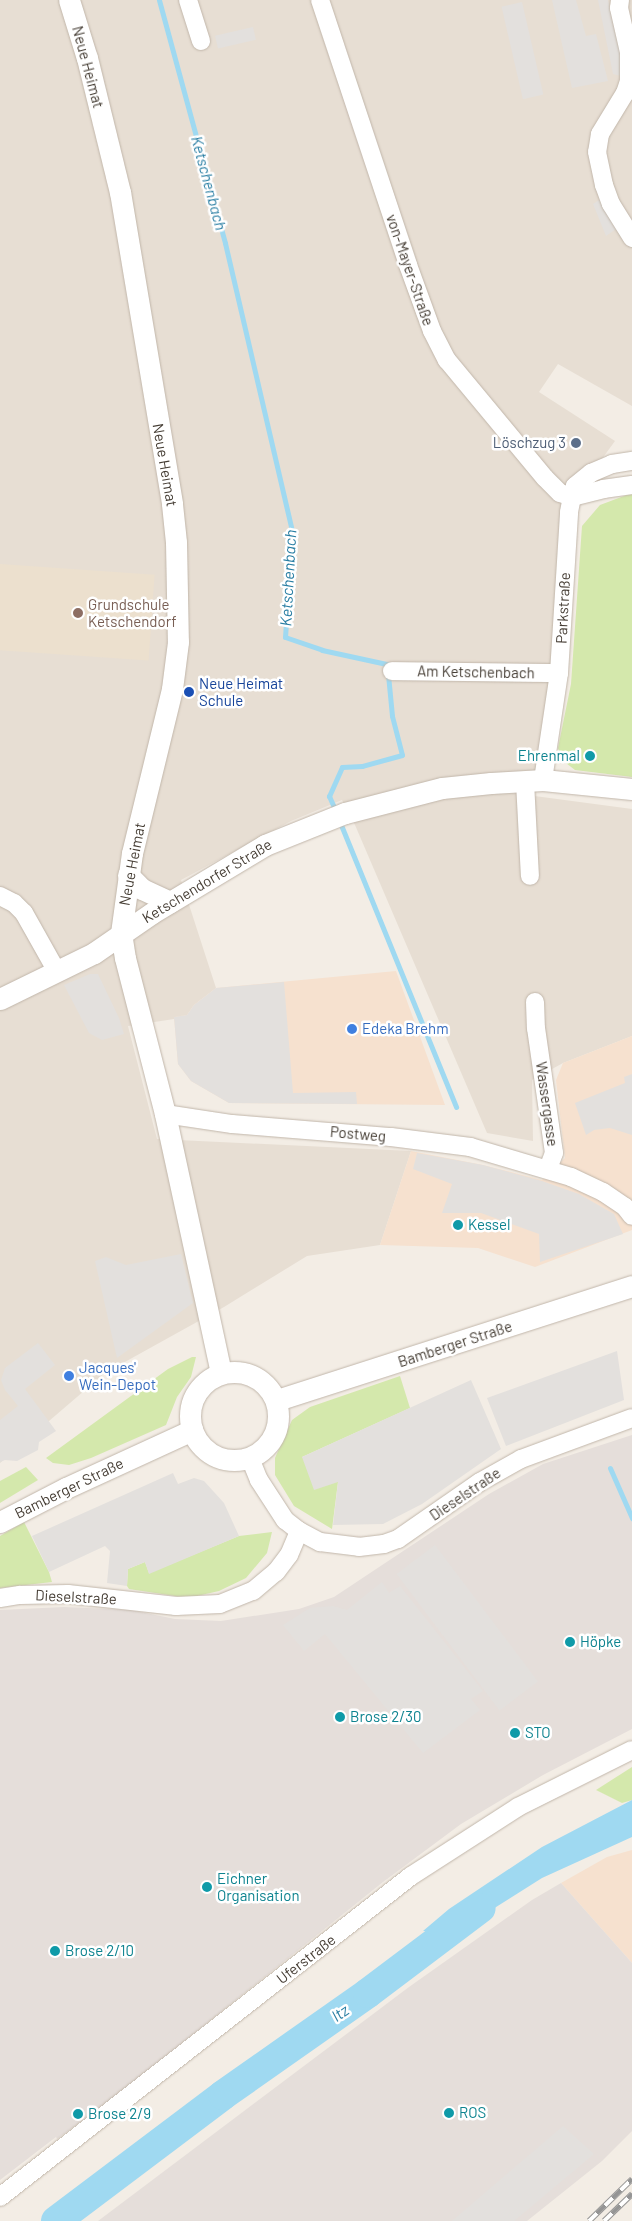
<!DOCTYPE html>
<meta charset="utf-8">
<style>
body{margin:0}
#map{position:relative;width:632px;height:2221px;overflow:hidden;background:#f3ede5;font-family:Barlow,sans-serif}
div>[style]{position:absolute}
.residential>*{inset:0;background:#e7ded3}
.commercial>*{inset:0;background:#f6e1cf}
.industrial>*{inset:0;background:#e5deda}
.education>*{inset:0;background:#ece0ce;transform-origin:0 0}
.green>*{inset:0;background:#d4e8ac}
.parking>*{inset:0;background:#e3e0dd;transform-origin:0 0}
.water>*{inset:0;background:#9fd9f1}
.stream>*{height:5px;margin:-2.5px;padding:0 2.5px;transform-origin:2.5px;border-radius:2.5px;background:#9fd9f1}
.river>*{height:30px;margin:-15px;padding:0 15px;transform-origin:15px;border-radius:15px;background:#9fd9f1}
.roads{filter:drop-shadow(0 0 1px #c1b6aa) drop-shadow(0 0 1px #c1b6aa)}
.minor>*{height:18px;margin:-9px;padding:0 9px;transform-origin:9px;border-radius:9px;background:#fff}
.tertiary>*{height:21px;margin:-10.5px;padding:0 10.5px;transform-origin:10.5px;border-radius:10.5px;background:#fff}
.tertiary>.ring{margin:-10.5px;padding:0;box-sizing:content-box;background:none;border:21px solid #fff;border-radius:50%}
.rail>*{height:5.5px;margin-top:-2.75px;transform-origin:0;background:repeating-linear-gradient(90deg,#fff 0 11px,#959595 0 22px);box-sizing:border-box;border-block:1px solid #959595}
.dots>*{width:14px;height:14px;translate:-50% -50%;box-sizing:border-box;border:2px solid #fff;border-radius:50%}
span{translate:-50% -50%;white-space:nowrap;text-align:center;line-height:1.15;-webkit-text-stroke:5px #fff;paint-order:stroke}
.street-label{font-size:15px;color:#453d34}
.service-label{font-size:15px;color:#4e5e75}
.right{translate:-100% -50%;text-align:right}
.education-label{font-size:15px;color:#785e54}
.left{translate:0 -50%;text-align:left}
.transit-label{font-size:15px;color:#164399}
.culture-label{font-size:15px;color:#0d838f}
.shop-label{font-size:15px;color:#366cbe}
.water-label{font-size:16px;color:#297ea3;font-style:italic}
</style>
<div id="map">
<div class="residential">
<div style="clip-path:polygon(0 0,632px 0,632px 406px,558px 364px,539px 392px,615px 441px,596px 467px,565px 484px,558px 616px,541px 766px,527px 795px,632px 809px,632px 1036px,563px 1063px,532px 1080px,533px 1141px,487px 1133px,355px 825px,342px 800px,291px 821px,181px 880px,216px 988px,194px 1005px,187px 1015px,174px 1019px,128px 1026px,157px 1139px,411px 1151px,380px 1245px,307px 1256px,224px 1307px,105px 1373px,0 1463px)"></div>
</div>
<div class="commercial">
<div style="clip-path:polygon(396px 971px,445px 1105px,229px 1103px,191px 1081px,178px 1064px,174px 1017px,187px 1015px,194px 1005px,216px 988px)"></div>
<div style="clip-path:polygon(632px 1036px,632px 1230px,535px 1267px,478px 1248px,380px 1245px,411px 1151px,483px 1165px,542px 1180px,565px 1158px,556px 1080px,563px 1063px)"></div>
<div style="clip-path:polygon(632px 1850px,632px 1963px,561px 1883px,607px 1857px)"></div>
</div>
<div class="industrial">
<div style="clip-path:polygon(632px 1435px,632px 1729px,543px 1775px,461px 1824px,383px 1882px,116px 2096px,57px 2139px,56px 2137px,0 2180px,0 1610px,64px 1607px,131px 1610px,175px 1619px,221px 1621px,299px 1609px,334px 1597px,489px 1494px,543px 1464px)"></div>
<div style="clip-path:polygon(561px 1883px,632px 1963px,632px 2131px,602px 2161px,527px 2221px,98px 2221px,409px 1987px,532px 1900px)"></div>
</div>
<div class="education">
<div style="left:0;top:564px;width:155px;height:86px;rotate:4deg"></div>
</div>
<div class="green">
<div style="clip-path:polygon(632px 493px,632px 777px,575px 770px,562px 760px,558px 748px,571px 684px,582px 526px,600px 505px)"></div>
<div style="clip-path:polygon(192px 1357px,196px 1357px,191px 1377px,177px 1397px,166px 1425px,91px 1458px,69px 1465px,53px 1463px,46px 1458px,168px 1369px)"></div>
<div style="clip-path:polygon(400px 1376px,410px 1408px,302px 1457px,338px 1482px,332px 1529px,294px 1506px,275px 1475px,275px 1458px,292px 1420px,310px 1407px)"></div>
<div style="clip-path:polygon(26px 1467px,38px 1480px,0 1503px,0 1481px)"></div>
<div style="clip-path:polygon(24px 1522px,49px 1572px,52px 1582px,0 1588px,0 1536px)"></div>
<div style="clip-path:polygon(272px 1532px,267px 1553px,246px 1578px,219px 1591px,188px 1598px,129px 1589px,127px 1586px,128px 1569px,145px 1562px,149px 1573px,239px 1536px)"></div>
<div style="clip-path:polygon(632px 1767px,632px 1800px,622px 1803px,596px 1790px)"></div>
</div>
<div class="parking">
<div style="clip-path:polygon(552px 0,576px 0,586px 36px,596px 34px,608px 81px,572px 88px)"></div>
<div style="clip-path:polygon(598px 0,608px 0,621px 57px,621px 76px,613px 74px)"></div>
<div style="left:522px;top:2px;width:95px;height:21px;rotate:77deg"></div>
<div style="left:253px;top:27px;width:13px;height:39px;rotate:77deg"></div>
<div style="clip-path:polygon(604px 197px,616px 229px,606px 236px,593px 204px)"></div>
<div style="clip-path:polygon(90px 974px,98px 974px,119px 1018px,124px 1034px,102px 1040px,89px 1033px,64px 985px)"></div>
<div style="clip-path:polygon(284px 982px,293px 1093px,356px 1092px,357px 1104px,229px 1103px,191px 1081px,178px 1064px,174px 1017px,187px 1015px,194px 1005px,216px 988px)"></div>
<div style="clip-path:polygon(632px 1074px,632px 1135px,610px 1128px,594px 1130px,586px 1135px,575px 1103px,625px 1083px,624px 1077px)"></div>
<div style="clip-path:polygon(417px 1153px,483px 1165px,542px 1181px,579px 1194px,614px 1214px,623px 1234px,540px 1262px,539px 1234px,481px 1213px,442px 1213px,452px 1184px,413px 1169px)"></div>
<div style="clip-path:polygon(181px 1254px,193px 1303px,117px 1358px,95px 1261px,106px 1257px,126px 1265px)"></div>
<div style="clip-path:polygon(38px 1343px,55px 1365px,25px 1389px,56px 1431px,39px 1442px,38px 1450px,17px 1461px,5px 1460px,0 1462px,0 1420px,18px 1406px,5px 1390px,1px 1380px,5px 1368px)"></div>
<div style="clip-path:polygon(617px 1351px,624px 1400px,506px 1446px,487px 1398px)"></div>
<div style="clip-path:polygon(471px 1380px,501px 1449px,422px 1504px,383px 1524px,333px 1525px,338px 1482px,314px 1490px,302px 1457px)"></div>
<div style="clip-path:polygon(173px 1473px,178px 1484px,194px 1478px,204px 1481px,224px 1503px,239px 1536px,149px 1574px,145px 1562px,128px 1569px,127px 1586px,107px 1583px,110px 1551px,105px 1546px,49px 1572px,32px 1536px)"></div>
<div style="left:435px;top:1545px;width:171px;height:48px;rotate:53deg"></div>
<div style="clip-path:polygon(382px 1582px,389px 1593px,400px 1586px,483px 1691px,471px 1699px,480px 1710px,423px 1753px,325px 1634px,304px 1651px,283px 1625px,310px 1608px,333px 1606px,347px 1610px)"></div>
<div style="clip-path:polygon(563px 2126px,594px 2154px,514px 2221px,452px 2221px)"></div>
</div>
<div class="water">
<div style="clip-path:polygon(632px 1800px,632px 1837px,542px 1878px,477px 1919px,463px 1934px,423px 1931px,449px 1909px,542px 1847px)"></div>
</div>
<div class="stream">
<div style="left:159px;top:0;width:252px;rotate:74.8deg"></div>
<div style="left:225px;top:243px;width:297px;rotate:76.9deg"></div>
<div style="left:292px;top:532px;width:105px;rotate:93.8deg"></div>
<div style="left:285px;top:637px;width:39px;rotate:19deg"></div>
<div style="left:322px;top:650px;width:66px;rotate:12.2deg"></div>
<div style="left:387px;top:664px;width:52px;rotate:84.5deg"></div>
<div style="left:392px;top:716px;width:40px;rotate:75.6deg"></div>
<div style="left:402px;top:755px;width:41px;rotate:164.6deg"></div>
<div style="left:362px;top:766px;width:20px;rotate:177deg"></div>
<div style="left:342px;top:767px;width:32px;rotate:114deg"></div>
<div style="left:329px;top:796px;width:17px;rotate:66deg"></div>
<div style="left:339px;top:820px;width:310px;rotate:67.8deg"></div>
<div style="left:610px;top:1468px;width:55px;rotate:66.3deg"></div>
</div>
<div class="river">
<div style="left:56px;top:2221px;width:209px;rotate:-37deg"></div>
<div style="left:223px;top:2095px;width:177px;rotate:-35.1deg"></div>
<div style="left:368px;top:1993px;width:141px;rotate:-37deg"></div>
</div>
<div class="roads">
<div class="minor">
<div style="left:188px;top:0;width:43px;rotate:72.4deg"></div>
<div style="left:320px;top:0;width:279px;rotate:71.6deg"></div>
<div style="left:408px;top:265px;width:70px;rotate:70deg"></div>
<div style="left:432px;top:331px;width:33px;rotate:63deg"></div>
<div style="left:447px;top:360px;width:153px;rotate:50.3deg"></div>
<div style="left:545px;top:478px;width:21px;rotate:45deg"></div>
<div style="left:560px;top:493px;width:13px;rotate:18deg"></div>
<div style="left:572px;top:497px;width:32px;rotate:-14deg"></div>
<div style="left:603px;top:489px;width:29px;rotate:-8deg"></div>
<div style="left:620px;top:0;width:8px;rotate:97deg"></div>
<div style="left:619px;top:8px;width:45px;rotate:77.2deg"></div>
<div style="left:629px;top:52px;width:29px;rotate:90deg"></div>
<div style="left:629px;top:81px;width:13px;rotate:108deg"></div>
<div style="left:625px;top:93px;width:48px;rotate:121.4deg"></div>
<div style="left:600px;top:134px;width:18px;rotate:99deg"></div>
<div style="left:597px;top:152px;width:34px;rotate:78deg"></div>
<div style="left:604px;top:185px;width:20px;rotate:70deg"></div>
<div style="left:611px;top:204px;width:40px;rotate:58deg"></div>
<div style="left:392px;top:671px;width:167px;rotate:0.7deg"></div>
<div style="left:543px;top:780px;width:108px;rotate:-81.5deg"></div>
<div style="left:559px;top:673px;width:161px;rotate:-86.4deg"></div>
<div style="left:569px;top:512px;width:15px;rotate:-79deg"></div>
<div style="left:572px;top:497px;width:11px;rotate:-75deg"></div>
<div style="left:575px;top:486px;width:21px;rotate:-39deg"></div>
<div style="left:591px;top:473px;width:23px;rotate:-23deg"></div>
<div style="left:612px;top:464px;width:20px;rotate:-9deg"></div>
<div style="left:525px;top:782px;width:94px;rotate:87deg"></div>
<div style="left:0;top:896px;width:16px;rotate:27deg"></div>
<div style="left:14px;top:903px;width:14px;rotate:45deg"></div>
<div style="left:24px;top:913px;width:65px;rotate:60.7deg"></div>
<div style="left:535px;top:1002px;width:26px;rotate:88deg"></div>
<div style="left:536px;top:1028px;width:126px;rotate:81.8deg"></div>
<div style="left:554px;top:1153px;width:17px;rotate:111deg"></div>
<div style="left:165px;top:1114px;width:68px;rotate:8.5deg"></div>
<div style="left:232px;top:1124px;width:160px;rotate:4.7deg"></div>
<div style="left:391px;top:1137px;width:80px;rotate:7.2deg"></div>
<div style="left:470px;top:1147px;width:105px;rotate:16.5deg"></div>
<div style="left:571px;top:1177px;width:35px;rotate:25deg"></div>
<div style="left:603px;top:1192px;width:27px;rotate:34deg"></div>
<div style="left:625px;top:1207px;width:11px;rotate:52deg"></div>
<div style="left:250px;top:1458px;width:24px;rotate:68deg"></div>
<div style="left:259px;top:1480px;width:48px;rotate:57deg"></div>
<div style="left:285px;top:1520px;width:18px;rotate:38deg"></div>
<div style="left:299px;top:1531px;width:24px;rotate:28deg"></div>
<div style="left:320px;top:1542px;width:39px;rotate:7deg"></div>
<div style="left:359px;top:1547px;width:25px;rotate:-7deg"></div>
<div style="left:384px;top:1544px;width:15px;rotate:-20deg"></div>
<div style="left:398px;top:1539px;width:100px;rotate:-34.8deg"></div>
<div style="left:480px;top:1482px;width:47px;rotate:-29.3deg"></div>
<div style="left:521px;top:1459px;width:118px;rotate:-20.3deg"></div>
<div style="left:0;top:1598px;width:20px;rotate:-9deg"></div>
<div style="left:20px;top:1595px;width:48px;rotate:-1.2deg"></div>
<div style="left:68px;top:1594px;width:109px;rotate:6.3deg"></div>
<div style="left:176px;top:1606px;width:44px;rotate:-2.6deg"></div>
<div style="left:220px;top:1604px;width:35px;rotate:-22deg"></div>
<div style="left:253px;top:1591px;width:30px;rotate:-40deg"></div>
<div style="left:276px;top:1572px;width:21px;rotate:-53deg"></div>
<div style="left:289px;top:1555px;width:26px;rotate:-67deg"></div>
<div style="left:0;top:2197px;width:521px;rotate:-37.99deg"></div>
<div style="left:411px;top:1876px;width:127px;rotate:-32.8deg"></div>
<div style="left:518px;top:1807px;width:127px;rotate:-26.6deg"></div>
</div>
<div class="tertiary">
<div style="left:69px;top:0;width:61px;rotate:72.8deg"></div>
<div style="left:87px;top:58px;width:138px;rotate:76.2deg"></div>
<div style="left:120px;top:192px;width:316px;rotate:80.5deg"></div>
<div style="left:172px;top:504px;width:38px;rotate:84deg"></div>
<div style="left:176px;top:542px;width:100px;rotate:88.9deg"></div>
<div style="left:178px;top:642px;width:47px;rotate:97.3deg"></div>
<div style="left:172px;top:689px;width:169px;rotate:103.7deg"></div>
<div style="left:132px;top:853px;width:81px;rotate:97.8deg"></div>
<div style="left:121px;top:933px;width:25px;rotate:81deg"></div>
<div style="left:125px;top:958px;width:161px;rotate:75.6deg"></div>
<div style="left:165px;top:1114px;width:264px;rotate:77.8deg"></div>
<div style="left:128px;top:875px;width:20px;rotate:45deg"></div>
<div style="left:142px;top:889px;width:31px;rotate:25deg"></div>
<div style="left:0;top:999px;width:105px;rotate:-26.1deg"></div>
<div style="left:94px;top:953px;width:70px;rotate:-34.6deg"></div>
<div style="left:152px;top:913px;width:132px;rotate:-31deg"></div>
<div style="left:265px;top:845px;width:86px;rotate:-21.8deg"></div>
<div style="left:345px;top:813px;width:100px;rotate:-14.5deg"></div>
<div style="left:442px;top:788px;width:49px;rotate:-5.8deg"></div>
<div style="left:491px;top:783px;width:52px;rotate:-3.3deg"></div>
<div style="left:543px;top:780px;width:89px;rotate:5.8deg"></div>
<div class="ring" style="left:190px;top:1372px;width:67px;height:67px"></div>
<div style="left:277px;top:1400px;width:373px;rotate:-17.8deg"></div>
<div style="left:0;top:1522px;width:74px;rotate:-27.3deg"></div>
<div style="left:66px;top:1488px;width:139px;rotate:-24.7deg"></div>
</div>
</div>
<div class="rail">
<div style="left:589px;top:2221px;width:60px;rotate:-44.3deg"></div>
<div style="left:604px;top:2221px;width:39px;rotate:-44deg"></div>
</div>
<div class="dots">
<div style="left:576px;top:443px;background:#5c6f8a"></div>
<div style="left:78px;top:613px;background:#8d6e63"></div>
<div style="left:189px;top:692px;background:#1a4fb4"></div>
<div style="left:590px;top:756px;background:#0f9aa8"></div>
<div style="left:352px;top:1029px;background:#3f7fe0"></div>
<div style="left:458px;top:1225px;background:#0f9aa8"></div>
<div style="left:69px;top:1376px;background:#3f7fe0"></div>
<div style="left:570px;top:1642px;background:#0f9aa8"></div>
<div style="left:340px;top:1717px;background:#0f9aa8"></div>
<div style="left:515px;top:1733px;background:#0f9aa8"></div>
<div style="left:207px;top:1887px;background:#0f9aa8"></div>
<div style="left:55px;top:1951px;background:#0f9aa8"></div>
<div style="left:449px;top:2113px;background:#0f9aa8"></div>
<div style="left:78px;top:2114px;background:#0f9aa8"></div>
</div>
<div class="street-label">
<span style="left:88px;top:67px;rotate:75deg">Neue Heimat</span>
<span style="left:410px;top:270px;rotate:71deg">von-Mayer-Straße</span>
<span style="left:165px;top:465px;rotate:80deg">Neue Heimat</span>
<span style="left:563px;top:608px;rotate:-87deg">Parkstraße</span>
<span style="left:476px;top:672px;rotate:1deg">Am Ketschenbach</span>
<span style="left:132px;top:864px;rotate:-79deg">Neue Heimat</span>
<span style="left:207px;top:881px;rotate:-31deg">Ketschendorfer Straße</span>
<span style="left:547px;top:1104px;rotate:82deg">Wassergasse</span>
<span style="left:358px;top:1134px;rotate:5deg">Postweg</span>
<span style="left:455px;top:1344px;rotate:-18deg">Bamberger Straße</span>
<span style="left:69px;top:1488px;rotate:-26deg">Bamberger Straße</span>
<span style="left:465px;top:1494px;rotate:-34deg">Dieselstraße</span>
<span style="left:76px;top:1597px;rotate:3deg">Dieselstraße</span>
<span style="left:306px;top:1959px;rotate:-38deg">Uferstraße</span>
</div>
<div class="service-label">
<span class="right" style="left:566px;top:443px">Löschzug 3</span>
</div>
<div class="education-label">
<span class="left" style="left:88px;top:613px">Grundschule<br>Ketschendorf</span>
</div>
<div class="transit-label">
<span class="left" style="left:199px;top:692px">Neue Heimat<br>Schule</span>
</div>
<div class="culture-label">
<span class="right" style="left:580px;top:756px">Ehrenmal</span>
<span class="left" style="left:468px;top:1225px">Kessel</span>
<span class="left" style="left:580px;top:1642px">Höpke</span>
<span class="left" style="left:350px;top:1717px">Brose 2/30</span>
<span class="left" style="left:525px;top:1733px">STO</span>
<span class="left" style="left:217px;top:1887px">Eichner<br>Organisation</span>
<span class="left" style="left:65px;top:1951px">Brose 2/10</span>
<span class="left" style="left:459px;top:2113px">ROS</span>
<span class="left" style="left:88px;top:2114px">Brose 2/9</span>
</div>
<div class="shop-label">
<span class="left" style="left:362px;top:1029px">Edeka Brehm</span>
<span class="left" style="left:79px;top:1376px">Jacques'<br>Wein-Depot</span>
</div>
<div class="water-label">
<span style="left:209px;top:183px;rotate:75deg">Ketschenbach</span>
<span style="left:288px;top:578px;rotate:-87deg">Ketschenbach</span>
<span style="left:340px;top:2013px;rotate:-35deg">Itz</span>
</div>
</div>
